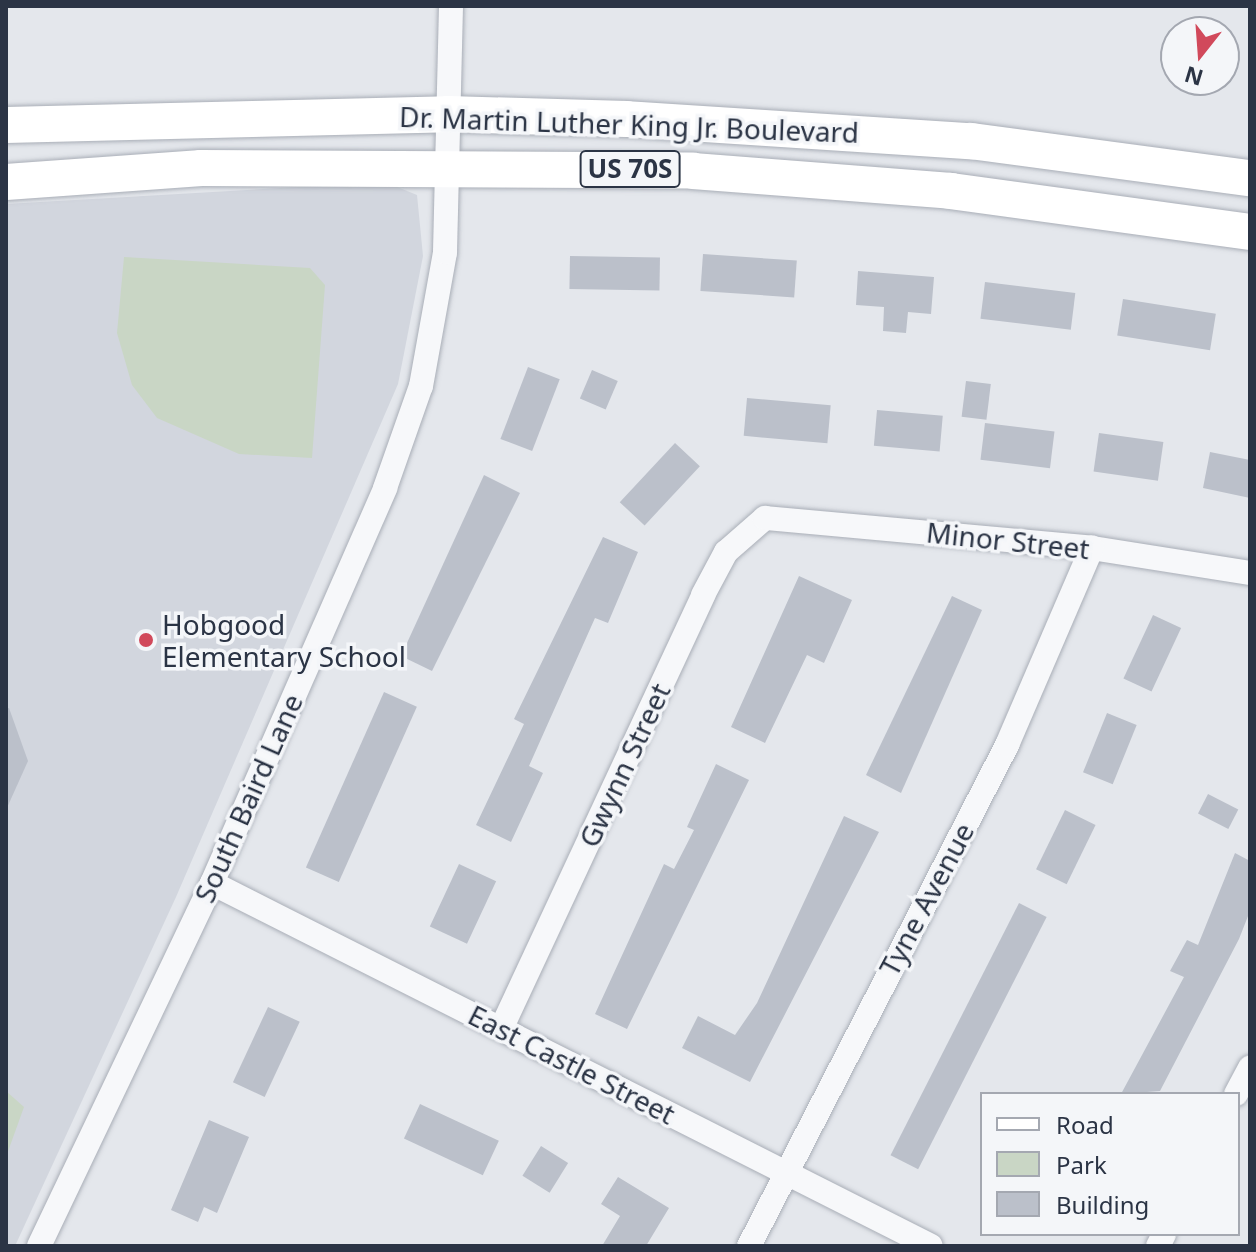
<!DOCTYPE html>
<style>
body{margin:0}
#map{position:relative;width:1256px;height:1252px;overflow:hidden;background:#e4e7ec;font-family:"Noto Sans",sans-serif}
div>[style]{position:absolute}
.built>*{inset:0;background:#d2d6de}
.green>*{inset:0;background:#c9d6c5}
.building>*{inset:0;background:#bbc0ca;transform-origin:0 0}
.roads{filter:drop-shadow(0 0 2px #a9aeb7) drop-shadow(0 0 2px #a9aeb7)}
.minor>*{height:24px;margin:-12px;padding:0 12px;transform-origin:12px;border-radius:12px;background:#f7f8fa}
.primary>*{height:36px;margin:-18px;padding:0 18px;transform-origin:18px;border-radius:18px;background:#fff}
.dots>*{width:22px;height:22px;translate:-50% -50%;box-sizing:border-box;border:4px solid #f4f6f9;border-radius:50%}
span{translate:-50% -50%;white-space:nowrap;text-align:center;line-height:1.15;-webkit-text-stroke:7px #f4f6f9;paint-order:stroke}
.shield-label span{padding:2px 6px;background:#f4f6f9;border:2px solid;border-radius:6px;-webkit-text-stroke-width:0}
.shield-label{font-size:26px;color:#2b3445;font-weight:700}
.street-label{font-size:28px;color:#2b3445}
.poi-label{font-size:28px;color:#2b3445}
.left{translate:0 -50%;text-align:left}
.frame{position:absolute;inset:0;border:8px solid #2b3445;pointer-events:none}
.legend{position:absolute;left:980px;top:1092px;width:260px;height:144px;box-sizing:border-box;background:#f4f6f9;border:2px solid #a4a8b1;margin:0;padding:10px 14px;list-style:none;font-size:24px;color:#2b3445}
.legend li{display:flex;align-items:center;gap:16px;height:40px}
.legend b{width:40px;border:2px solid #a4a8b1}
.north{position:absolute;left:1160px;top:16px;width:80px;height:80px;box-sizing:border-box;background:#f4f6f9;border:2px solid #a4a8b1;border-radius:50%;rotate:197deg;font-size:22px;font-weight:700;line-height:32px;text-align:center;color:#2b3445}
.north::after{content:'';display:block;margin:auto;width:28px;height:36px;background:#d1495b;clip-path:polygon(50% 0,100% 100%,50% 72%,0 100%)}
</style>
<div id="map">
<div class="built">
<div style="clip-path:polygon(385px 182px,417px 195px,423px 256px,398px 384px,176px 897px,15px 1246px,6px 1246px,6px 204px)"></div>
</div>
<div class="green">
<div style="clip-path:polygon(124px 257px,310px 268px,325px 285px,312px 458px,239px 454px,157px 418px,132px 385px,117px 333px)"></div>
<div style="clip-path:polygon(6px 1091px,24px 1107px,6px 1157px)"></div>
</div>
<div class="building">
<div style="left:703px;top:254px;width:94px;height:37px;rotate:4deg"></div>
<div style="left:570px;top:256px;width:90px;height:33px;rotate:1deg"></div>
<div style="clip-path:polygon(858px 271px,934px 277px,931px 314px,908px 312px,906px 333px,883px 331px,884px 307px,856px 305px)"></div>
<div style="left:985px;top:282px;width:91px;height:37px;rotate:7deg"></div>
<div style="left:1123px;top:299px;width:94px;height:37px;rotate:9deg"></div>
<div style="left:528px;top:367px;width:34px;height:77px;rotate:21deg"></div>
<div style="left:592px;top:370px;width:28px;height:31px;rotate:23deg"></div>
<div style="left:966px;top:381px;width:25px;height:36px;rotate:7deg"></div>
<div style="left:747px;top:398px;width:84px;height:38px;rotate:5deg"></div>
<div style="left:877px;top:410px;width:66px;height:36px;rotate:5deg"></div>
<div style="left:985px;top:423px;width:70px;height:37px;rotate:7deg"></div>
<div style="left:1099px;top:433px;width:65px;height:39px;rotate:8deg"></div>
<div style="left:675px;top:443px;width:34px;height:81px;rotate:43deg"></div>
<div style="clip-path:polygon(1210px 452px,1250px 460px,1250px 498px,1203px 488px)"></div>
<div style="clip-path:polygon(484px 475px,520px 493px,432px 671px,401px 656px)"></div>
<div style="clip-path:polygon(603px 537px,638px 552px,608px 623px,595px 618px,529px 766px,543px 773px,511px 842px,476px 825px,524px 724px,514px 719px)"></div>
<div style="clip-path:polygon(799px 576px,852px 600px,824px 663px,807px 655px,765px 743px,731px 727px)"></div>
<div style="clip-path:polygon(952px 596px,982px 610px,901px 793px,866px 775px)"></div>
<div style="left:1153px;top:615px;width:31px;height:70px;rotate:25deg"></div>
<div style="left:384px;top:692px;width:36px;height:192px;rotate:24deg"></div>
<div style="clip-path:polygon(9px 708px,28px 761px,6px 810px,6px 709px)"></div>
<div style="left:1107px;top:713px;width:32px;height:64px;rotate:22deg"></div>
<div style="clip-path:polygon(716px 764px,749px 780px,627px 1029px,595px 1014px,664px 864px,674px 869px,694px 830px,687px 827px)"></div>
<div style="left:1208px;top:794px;width:34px;height:22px;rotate:27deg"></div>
<div style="left:1065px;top:810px;width:34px;height:66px;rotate:26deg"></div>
<div style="clip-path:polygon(844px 816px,879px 832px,750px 1082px,682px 1048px,698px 1016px,735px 1035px,757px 1003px)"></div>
<div style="clip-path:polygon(1235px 853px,1250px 861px,1250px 911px,1239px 939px,1160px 1091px,1121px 1094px,1184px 977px,1170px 971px,1187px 940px,1198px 945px)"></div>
<div style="left:459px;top:864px;width:41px;height:69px;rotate:25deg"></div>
<div style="left:1019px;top:903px;width:31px;height:283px;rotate:27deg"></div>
<div style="left:268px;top:1007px;width:35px;height:83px;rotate:25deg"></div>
<div style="left:420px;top:1104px;width:87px;height:38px;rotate:25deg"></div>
<div style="clip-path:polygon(209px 1120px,249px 1137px,217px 1213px,204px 1207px,198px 1222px,171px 1210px)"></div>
<div style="left:541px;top:1146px;width:32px;height:35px;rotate:32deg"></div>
<div style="clip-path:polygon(618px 1177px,669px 1208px,646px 1246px,602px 1246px,620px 1216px,601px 1204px)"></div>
</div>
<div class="roads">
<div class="minor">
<div style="left:212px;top:883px;width:805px;rotate:26.79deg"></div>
<div style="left:502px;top:1027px;width:476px;rotate:-65deg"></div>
<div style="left:703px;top:595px;width:49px;rotate:-61.9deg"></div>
<div style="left:726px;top:552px;width:52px;rotate:-41.1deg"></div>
<div style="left:765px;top:518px;width:328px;rotate:5.2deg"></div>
<div style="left:1092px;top:548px;width:160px;rotate:9deg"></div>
<div style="left:1236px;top:1094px;width:30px;rotate:-62deg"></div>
<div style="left:39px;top:1246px;width:402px;rotate:-64.5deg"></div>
<div style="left:212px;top:883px;width:431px;rotate:-66.3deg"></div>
<div style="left:385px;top:488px;width:108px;rotate:-70.6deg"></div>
<div style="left:421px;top:386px;width:136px;rotate:-79.8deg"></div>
<div style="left:445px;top:252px;width:246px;rotate:-88.6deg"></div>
<div style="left:749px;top:1246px;width:564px;rotate:-62.75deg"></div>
<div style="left:1007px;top:745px;width:215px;rotate:-66.7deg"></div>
<div style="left:1158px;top:1246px;width:13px;rotate:-63deg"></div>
</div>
<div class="primary">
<div style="left:6px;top:125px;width:442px;rotate:-1.4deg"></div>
<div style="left:448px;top:114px;width:179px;rotate:1.6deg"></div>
<div style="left:627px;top:119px;width:345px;rotate:3.7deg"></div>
<div style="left:971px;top:141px;width:281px;rotate:7.6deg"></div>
<div style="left:6px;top:182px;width:196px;rotate:-4.1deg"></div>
<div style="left:201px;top:168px;width:492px;rotate:0.3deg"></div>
<div style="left:693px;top:171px;width:259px;rotate:4.4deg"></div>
<div style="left:951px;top:191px;width:302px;rotate:7.8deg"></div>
</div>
</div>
<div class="dots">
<div style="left:146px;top:640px;background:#d1495b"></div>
</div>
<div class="shield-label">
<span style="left:630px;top:169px">US 70S</span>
</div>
<div class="street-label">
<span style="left:629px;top:124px;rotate:2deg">Dr. Martin Luther King Jr. Boulevard</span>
<span style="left:1008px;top:540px;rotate:6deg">Minor Street</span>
<span style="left:624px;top:765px;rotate:-65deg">Gwynn Street</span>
<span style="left:248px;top:798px;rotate:-66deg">South Baird Lane</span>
<span style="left:926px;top:899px;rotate:-62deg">Tyne Avenue</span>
<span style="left:572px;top:1064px;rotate:27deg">East Castle Street</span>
</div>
<div class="poi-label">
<span class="left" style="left:162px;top:640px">Hobgood<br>Elementary School</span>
</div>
<div class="frame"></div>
<ul class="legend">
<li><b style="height:10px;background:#fff"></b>Road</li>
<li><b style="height:22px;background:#c9d6c5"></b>Park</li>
<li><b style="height:22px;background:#bbc0ca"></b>Building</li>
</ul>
<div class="north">N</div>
</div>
